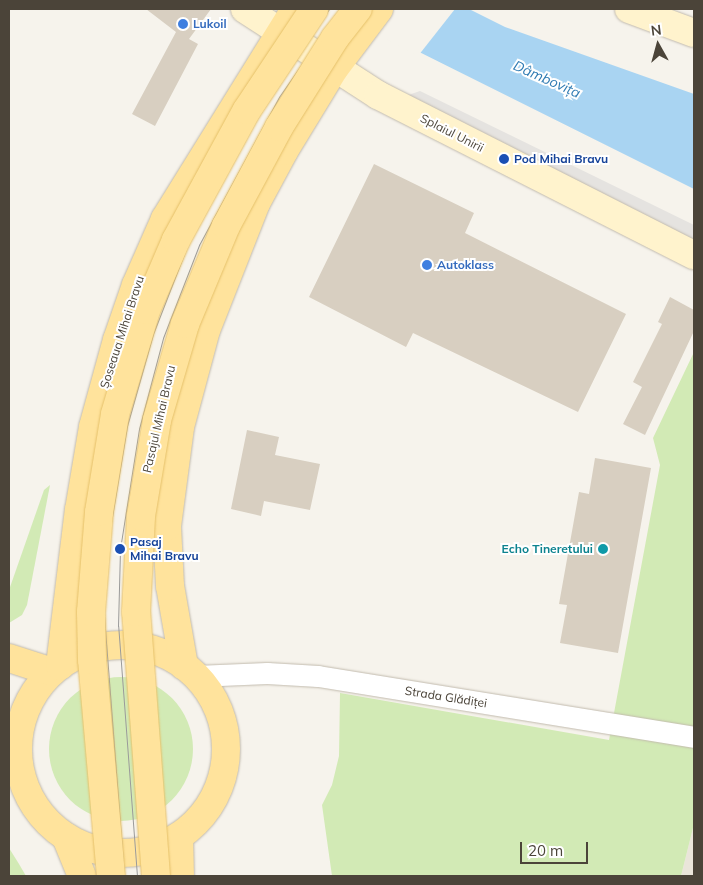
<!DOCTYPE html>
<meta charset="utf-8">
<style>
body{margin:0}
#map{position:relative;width:703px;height:885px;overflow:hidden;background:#f6f3ec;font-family:Mulish,sans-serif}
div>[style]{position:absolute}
.residential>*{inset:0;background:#eae5da}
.green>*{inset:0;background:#d2eab5}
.round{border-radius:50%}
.parking>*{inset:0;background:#e5e3e0}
.water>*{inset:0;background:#a9d4f2}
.pier>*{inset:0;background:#f6f3ec}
.building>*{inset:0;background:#d8cfc1}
.roads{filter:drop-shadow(0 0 1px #c2bbae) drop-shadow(0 0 1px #c2bbae)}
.street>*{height:21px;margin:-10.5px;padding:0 10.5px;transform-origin:10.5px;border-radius:10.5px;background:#fff}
.secondary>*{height:28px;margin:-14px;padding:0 14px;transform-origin:14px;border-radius:14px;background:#fff3cd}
.primary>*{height:28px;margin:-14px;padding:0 14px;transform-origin:14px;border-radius:14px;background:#ffe39c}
.primary>.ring{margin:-14px;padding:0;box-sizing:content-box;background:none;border:28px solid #ffe39c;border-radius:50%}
.tram>*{height:1px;margin:-0.5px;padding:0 0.5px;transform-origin:0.5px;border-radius:0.5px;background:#9a9a9a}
.bridges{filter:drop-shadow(0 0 1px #e6c16a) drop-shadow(0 0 1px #e6c16a)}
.primary-bridge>*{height:28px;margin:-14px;padding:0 14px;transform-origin:14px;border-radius:14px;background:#ffe39c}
.dots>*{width:14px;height:14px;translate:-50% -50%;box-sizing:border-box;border:2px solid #fff;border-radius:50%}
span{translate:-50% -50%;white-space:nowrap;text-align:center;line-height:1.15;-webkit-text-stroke:4px #fff;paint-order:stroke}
.shop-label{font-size:12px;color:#366cbe;font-weight:700}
.left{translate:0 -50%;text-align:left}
.street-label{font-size:12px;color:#4b4439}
.transit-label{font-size:12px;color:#164399;font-weight:700}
.culture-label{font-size:12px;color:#0d838f;font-weight:700}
.right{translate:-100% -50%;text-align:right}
.water-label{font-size:14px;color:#2e7ab2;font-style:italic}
.frame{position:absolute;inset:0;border:10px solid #4b4439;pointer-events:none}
.north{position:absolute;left:633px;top:20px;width:50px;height:50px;-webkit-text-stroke:4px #fff;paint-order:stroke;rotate:353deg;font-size:14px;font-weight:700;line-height:20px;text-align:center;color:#4b4439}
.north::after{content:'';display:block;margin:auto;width:18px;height:22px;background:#4b4439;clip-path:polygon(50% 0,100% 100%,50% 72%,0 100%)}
.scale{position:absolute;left:520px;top:842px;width:68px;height:22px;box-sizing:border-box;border:2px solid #4b4439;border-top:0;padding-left:6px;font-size:15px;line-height:18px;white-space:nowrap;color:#4b4439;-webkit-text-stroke:4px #fff;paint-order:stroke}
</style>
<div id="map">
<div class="residential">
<div style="clip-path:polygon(694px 824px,694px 876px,681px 876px)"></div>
</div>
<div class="green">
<div style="clip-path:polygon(694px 352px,694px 824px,681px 876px,332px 876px,322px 805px,332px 785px,339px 756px,340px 693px,609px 740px,660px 465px,653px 438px)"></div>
<div style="clip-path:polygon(50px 485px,27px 605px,22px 615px,9px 623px,9px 590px,44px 490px)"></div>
<div class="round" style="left:49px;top:677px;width:144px;height:144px"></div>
<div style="clip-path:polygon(9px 848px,19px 864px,26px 876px,9px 876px)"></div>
</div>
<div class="parking">
<div style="clip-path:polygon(420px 91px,694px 225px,694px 254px,391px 101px)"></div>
</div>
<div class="water">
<div style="clip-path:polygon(333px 9px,469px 9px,505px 27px,694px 94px,694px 189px)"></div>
</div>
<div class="pier">
<div style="clip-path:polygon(330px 9px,455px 9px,418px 56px)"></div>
</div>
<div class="building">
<div style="clip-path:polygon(146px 9px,211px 9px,189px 39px,198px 44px,155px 126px,132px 114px,176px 32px)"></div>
<div style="clip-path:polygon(374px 164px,474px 213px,465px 233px,626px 314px,578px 412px,413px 333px,406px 347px,309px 297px)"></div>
<div style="clip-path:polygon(670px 297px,694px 310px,694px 331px,645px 435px,623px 424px,642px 387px,633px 382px,662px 324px,658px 322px)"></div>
<div style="clip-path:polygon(247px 430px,279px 437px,275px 455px,320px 464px,310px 510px,264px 501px,261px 516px,231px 509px)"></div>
<div style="clip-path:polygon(595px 458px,651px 468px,618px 653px,560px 643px,567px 605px,559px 604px,579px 492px,589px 494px)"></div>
</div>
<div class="roads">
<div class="street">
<div style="left:196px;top:676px;width:71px;rotate:-2.4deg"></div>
<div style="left:267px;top:673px;width:51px;rotate:3.4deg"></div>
<div style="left:318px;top:676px;width:381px;rotate:9.2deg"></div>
</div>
<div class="secondary">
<div style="left:245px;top:9px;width:158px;rotate:32.9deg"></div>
<div style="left:378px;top:95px;width:354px;rotate:26.9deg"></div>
<div style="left:629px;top:9px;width:69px;rotate:20.3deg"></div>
</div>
<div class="primary">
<div class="ring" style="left:18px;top:645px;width:180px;height:180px"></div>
<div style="left:9px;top:658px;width:45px;rotate:18deg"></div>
<div style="left:60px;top:666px;width:157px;rotate:-83.1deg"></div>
<div style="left:79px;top:510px;width:84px;rotate:-80.4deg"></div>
<div style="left:93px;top:427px;width:90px;rotate:-74.6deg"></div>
<div style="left:117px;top:340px;width:58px;rotate:-70.9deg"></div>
<div style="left:136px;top:285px;width:72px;rotate:-66.3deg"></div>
<div style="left:165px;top:219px;width:247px;rotate:-58.2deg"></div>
<div style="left:184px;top:666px;width:81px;rotate:-99.9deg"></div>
<div style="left:170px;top:586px;width:60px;rotate:-92.9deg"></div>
<div style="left:167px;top:526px;width:100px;rotate:-82.5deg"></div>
<div style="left:180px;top:427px;width:100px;rotate:-75deg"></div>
<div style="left:206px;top:330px;width:136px;rotate:-68.5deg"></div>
<div style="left:256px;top:203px;width:59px;rotate:-61.7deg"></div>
<div style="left:284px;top:151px;width:96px;rotate:-58.6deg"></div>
<div style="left:334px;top:69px;width:75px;rotate:-53.1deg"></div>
<div style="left:179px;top:836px;width:40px;rotate:88.6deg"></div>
<div style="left:66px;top:837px;width:42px;rotate:67.7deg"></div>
</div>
</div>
<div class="tram">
<div style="left:124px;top:876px;width:275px;rotate:-94.4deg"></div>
<div style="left:103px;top:602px;width:55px;rotate:-85.8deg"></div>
<div style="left:107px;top:547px;width:123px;rotate:-80.6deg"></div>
<div style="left:127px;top:426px;width:96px;rotate:-74.2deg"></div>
<div style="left:153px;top:334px;width:100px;rotate:-68.8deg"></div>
<div style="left:189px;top:241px;width:89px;rotate:-62.6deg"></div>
<div style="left:230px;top:162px;width:80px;rotate:-59.9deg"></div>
<div style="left:270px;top:93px;width:103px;rotate:-54.9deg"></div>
<div style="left:137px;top:876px;width:251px;rotate:-94.3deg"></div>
<div style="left:118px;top:626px;width:77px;rotate:-88.5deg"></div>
<div style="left:120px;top:549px;width:121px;rotate:-81deg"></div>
<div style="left:139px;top:429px;width:94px;rotate:-75.2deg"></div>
<div style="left:163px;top:338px;width:100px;rotate:-68.8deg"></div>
<div style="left:199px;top:245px;width:168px;rotate:-61.6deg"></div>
<div style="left:279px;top:97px;width:107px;rotate:-55.3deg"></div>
</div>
<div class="bridges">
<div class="primary-bridge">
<div style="left:111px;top:876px;width:217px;rotate:-95deg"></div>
<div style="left:92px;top:660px;width:48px;rotate:-91.2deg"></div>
<div style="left:91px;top:612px;width:100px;rotate:-85.4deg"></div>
<div style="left:99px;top:512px;width:99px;rotate:-80.7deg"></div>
<div style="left:115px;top:414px;width:109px;rotate:-73.4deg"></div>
<div style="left:146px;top:310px;width:76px;rotate:-66.8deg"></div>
<div style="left:176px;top:240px;width:148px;rotate:-61.4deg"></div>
<div style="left:247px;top:110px;width:121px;rotate:-56.4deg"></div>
<div style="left:156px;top:876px;width:265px;rotate:-94.3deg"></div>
<div style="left:136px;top:612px;width:96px;rotate:-87deg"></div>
<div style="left:141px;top:516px;width:97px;rotate:-80.5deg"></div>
<div style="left:157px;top:420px;width:100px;rotate:-73.7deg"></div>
<div style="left:185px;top:324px;width:106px;rotate:-67.3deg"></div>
<div style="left:226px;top:226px;width:112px;rotate:-61.8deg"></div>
<div style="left:279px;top:127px;width:105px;rotate:-57.8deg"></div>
<div style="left:335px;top:38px;width:37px;rotate:-52deg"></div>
</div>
</div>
<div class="dots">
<div style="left:183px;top:24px;background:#3f7fe0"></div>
<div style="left:504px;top:159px;background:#1a4fb4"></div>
<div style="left:427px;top:265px;background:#3f7fe0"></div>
<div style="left:120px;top:549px;background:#1a4fb4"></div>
<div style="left:603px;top:549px;background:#0f9aa8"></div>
</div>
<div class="shop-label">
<span class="left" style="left:193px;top:24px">Lukoil</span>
<span class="left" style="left:437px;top:265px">Autoklass</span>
</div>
<div class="street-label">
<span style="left:452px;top:133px;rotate:27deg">Splaiul Unirii</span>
<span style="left:122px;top:332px;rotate:-72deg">Șoseaua Mihai Bravu</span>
<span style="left:159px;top:419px;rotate:-77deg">Pasajul Mihai Bravu</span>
<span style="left:446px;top:697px;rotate:9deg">Strada Glădiței</span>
</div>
<div class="transit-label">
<span class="left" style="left:514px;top:159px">Pod Mihai Bravu</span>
<span class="left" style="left:130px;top:549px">Pasaj<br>Mihai Bravu</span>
</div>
<div class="culture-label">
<span class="right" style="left:593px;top:549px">Echo Tineretului</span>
</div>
<div class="water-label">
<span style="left:547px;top:79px;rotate:24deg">Dâmbovița</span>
</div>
<div class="frame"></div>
<div class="north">N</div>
<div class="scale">20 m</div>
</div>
